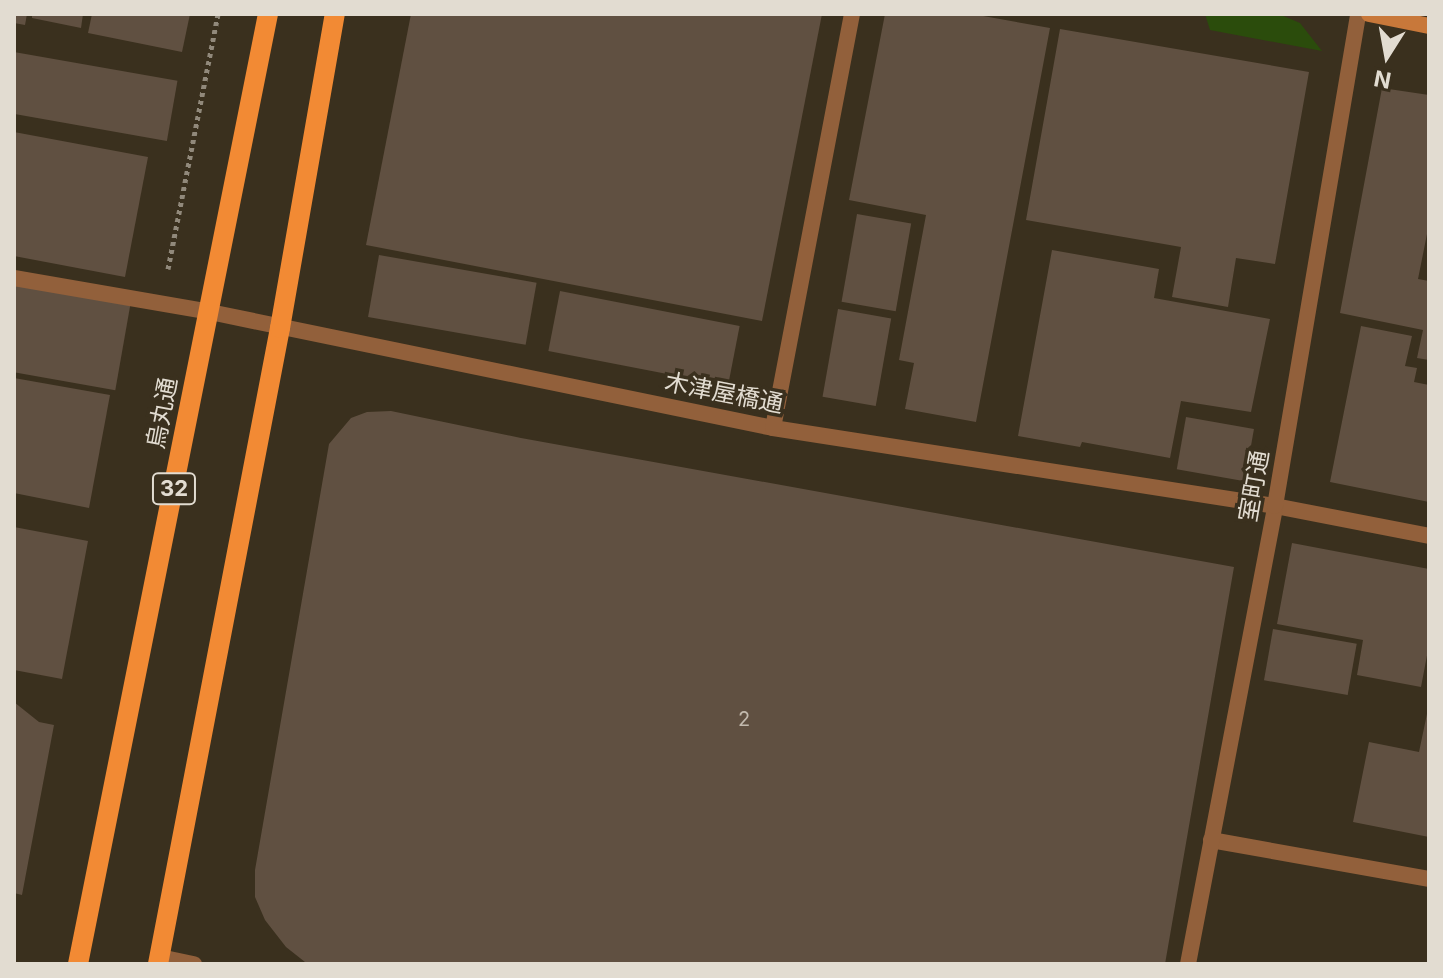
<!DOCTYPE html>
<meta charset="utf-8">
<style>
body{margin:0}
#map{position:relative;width:1443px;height:978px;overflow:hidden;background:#3a301e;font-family:Inter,"Noto Sans JP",sans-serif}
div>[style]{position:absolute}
.green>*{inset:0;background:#2b4c0c}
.building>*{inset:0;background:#605041;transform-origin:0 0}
.path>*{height:5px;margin-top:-2.5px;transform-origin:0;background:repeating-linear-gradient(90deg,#91897b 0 4px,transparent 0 8px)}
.street>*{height:16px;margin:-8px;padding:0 8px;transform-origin:8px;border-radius:8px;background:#92603b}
.secondary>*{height:16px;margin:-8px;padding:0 8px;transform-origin:8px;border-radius:8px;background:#c8783a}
.primary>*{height:20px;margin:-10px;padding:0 10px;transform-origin:10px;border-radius:10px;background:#f28a34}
span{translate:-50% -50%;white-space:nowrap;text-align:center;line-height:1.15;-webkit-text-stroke:7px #3a301e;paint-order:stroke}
.number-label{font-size:20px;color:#c2b9ad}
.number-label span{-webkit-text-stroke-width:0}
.shield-label span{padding:2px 6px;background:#3a301e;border:2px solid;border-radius:6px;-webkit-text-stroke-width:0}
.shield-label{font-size:22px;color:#e2dcd1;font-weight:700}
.street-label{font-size:24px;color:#e2dcd1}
.frame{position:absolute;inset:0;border:16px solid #e2dcd1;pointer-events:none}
.north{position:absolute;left:1347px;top:16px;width:80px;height:80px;-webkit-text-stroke:6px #3a301e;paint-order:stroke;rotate:191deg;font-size:22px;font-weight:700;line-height:32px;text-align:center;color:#e2dcd1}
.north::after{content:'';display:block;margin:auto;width:28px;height:36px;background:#e2dcd1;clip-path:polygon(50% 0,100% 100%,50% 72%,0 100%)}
</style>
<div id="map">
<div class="green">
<div style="clip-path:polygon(1205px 14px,1281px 15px,1300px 23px,1322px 51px,1210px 30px)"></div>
</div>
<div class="building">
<div style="clip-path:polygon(14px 14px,27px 14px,25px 25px,14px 23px)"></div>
<div style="clip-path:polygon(32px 14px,83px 14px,81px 28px,32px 18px)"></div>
<div style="clip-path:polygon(92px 14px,190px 14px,182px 52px,88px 33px)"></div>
<div style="clip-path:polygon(411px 14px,822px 14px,762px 321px,366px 245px)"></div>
<div style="clip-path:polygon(885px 14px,972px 14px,1050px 28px,976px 422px,905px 409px,914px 363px,899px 360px,926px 215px,849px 200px)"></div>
<div style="clip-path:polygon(1060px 29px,1309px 72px,1275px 264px,1236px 258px,1228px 307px,1172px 297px,1181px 247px,1026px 220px)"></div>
<div style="left:14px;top:52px;width:166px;height:61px;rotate:10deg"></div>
<div style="clip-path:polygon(1382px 88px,1429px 95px,1429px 224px,1418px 279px,1429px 281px,1429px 360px,1417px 358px,1423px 330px,1340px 313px)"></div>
<div style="clip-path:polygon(14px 132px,148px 157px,125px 277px,14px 256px)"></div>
<div style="left:857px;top:214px;width:55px;height:89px;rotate:10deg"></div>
<div style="clip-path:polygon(1052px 250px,1159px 269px,1154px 298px,1270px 319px,1251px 412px,1181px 401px,1170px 458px,1082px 442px,1080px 447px,1018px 436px)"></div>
<div style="left:379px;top:255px;width:160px;height:63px;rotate:10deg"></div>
<div style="left:14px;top:285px;width:118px;height:86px;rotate:10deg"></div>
<div style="left:560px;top:291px;width:183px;height:61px;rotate:11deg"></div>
<div style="left:838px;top:309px;width:54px;height:89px;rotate:10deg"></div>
<div style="clip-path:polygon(1361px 326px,1412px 336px,1405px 366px,1417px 368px,1414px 382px,1429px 385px,1429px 502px,1330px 482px)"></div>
<div style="clip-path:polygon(14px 378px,110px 395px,89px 508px,14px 493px)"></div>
<div style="clip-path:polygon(391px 411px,521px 438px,1234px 567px,1165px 964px,305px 962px,286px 947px,265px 920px,255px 897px,255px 870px,329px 444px,351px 418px,367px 412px)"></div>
<div style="left:1186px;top:417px;width:69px;height:53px;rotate:10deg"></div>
<div style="clip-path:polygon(14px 527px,88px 541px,62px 679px,14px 670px)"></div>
<div style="clip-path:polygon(1292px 543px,1429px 569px,1429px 645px,1421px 687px,1357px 675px,1363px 640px,1277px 624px)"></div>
<div style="left:1273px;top:629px;width:85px;height:52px;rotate:10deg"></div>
<div style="clip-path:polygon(14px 702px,39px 722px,54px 725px,22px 895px,14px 893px)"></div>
<div style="clip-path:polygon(1428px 709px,1429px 837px,1353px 822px,1369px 742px,1419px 752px)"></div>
</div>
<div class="path">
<div style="left:168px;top:269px;width:260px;rotate:-78.9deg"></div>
</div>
<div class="street">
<div style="left:14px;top:278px;width:199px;rotate:9.8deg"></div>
<div style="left:210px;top:312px;width:575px;rotate:11.64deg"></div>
<div style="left:773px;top:428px;width:508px;rotate:8.83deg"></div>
<div style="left:1275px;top:506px;width:157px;rotate:11deg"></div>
<div style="left:773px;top:428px;width:421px;rotate:-79.2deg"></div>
<div style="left:1211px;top:840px;width:221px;rotate:10.1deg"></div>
<div style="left:160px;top:957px;width:35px;rotate:12deg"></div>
<div style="left:1188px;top:964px;width:466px;rotate:-79.2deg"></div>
<div style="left:1275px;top:506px;width:499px;rotate:-80.4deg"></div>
</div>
<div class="secondary">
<div style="left:1369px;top:14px;width:61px;rotate:11.3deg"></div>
</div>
<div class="primary">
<div style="left:78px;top:964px;width:969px;rotate:-78.69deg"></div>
<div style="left:158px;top:964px;width:648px;rotate:-79.14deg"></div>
<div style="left:280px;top:328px;width:319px;rotate:-80.1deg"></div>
</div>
<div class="number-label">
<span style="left:744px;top:719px">2</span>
</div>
<div class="shield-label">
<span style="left:174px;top:489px">32</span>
</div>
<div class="street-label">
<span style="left:724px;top:393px;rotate:11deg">木津屋橋通</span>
<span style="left:162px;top:413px;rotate:-79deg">烏丸通</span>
<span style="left:1254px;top:486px;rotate:-80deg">室町通</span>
</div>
<div class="frame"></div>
<div class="north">N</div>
</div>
